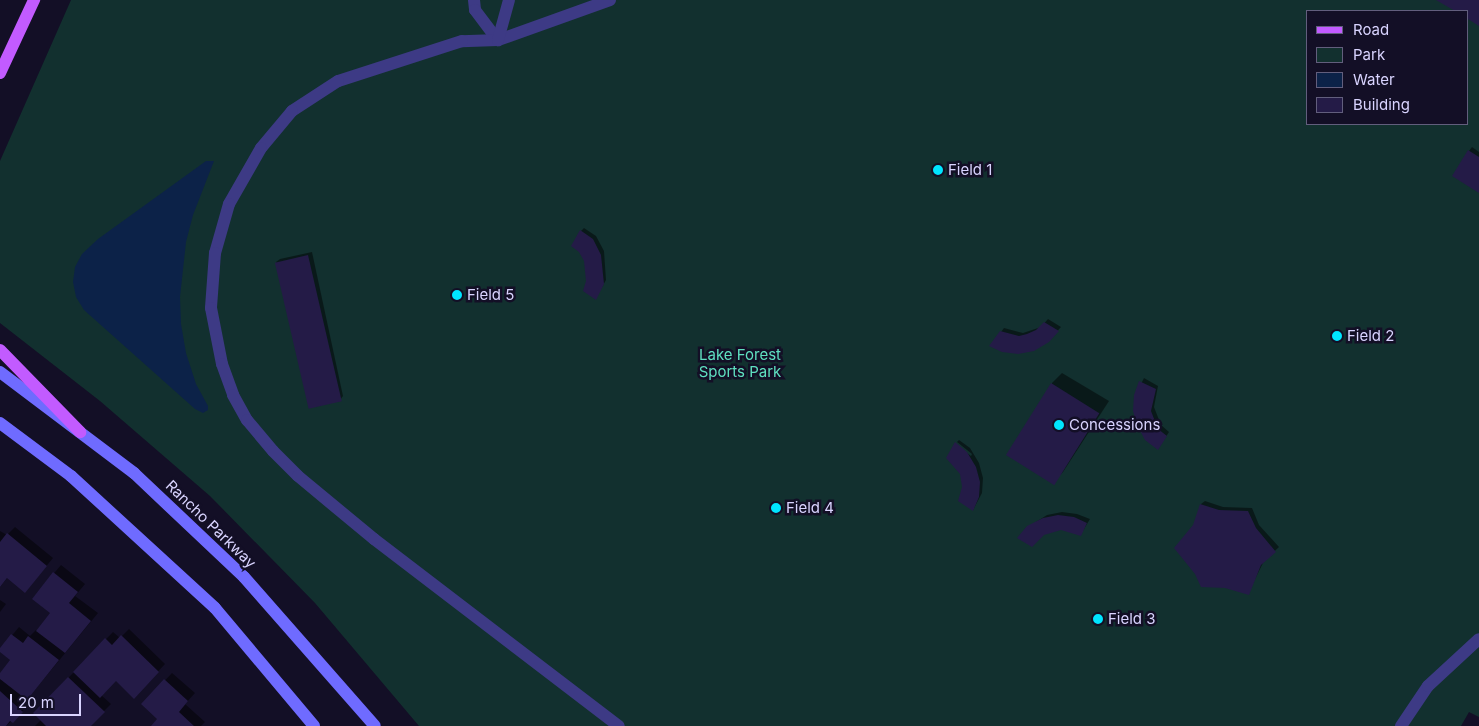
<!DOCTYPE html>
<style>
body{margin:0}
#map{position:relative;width:1479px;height:726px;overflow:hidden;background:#130f26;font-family:Inter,sans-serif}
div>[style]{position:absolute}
.green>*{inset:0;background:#12302f}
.water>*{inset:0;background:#0c2248}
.shadow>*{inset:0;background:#0007}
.building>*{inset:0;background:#241b47;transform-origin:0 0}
.tertiary>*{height:12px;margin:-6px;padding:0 6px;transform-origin:6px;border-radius:6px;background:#3d3a85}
.secondary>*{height:12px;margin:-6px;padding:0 6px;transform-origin:6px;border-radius:6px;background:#6f6bff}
.primary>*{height:12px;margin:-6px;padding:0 6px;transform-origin:6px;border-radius:6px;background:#c25bff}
.dots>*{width:14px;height:14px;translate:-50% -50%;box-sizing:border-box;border:2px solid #130f26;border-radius:50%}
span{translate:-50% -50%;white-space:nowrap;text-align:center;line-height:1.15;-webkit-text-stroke:5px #130f26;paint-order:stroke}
.poi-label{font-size:15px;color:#d9d4ff}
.left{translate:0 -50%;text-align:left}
.park-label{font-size:15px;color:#5fe0c0}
.street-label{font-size:15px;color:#d9d4ff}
.legend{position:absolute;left:1306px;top:10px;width:162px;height:115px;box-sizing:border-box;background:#130f26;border:1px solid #625e7d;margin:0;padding:6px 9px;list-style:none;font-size:15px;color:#d9d4ff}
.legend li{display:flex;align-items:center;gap:10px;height:25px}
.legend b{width:25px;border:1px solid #625e7d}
.scale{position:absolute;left:10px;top:694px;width:71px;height:22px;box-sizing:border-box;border:2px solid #d9d4ff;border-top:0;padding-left:6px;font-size:15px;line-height:18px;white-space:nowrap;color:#d9d4ff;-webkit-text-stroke:4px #130f26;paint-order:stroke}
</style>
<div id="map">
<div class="green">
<div style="clip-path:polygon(evenodd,71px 0,1479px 0,1479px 717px,1469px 712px,1461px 726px,419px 726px,315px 603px,210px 496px,100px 401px,0 323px,0 161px,71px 0,1308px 11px,1468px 11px,1468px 124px,1308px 124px,1308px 11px)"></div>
</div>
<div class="water">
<div style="clip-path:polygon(206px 161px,214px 161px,193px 215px,186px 242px,180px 297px,181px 324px,186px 353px,196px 384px,208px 406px,208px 410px,203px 413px,195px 409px,84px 310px,76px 297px,73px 282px,75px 267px,82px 254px,98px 239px)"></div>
</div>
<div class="shadow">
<div style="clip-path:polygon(1472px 147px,1479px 152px,1479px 191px,1469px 151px)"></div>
<div style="clip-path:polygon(584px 228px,596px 236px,604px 251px,606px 280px,596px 298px,587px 282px,586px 261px,580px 252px,581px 231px)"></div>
<div style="clip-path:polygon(312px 252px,343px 396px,340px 400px,276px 262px,280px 259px)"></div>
<div style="clip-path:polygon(1048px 319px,1061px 327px,1052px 337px,1033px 350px,1001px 332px,1004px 328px,1023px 333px,1041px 327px)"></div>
<div style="clip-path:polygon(1062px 373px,1109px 401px,1063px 472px,1052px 483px,1052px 383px)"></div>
<div style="clip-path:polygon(1144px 378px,1158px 386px,1154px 407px,1161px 425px,1169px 432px,1158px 449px,1135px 396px)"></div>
<div style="clip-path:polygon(959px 440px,970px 448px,979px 463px,983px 478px,982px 493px,973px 510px,964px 487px,955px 444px,971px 456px,972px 454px,957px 442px)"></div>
<div style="clip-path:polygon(1205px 501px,1223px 507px,1252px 508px,1259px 525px,1279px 547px,1264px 561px,1248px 593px,1194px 526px,1201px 504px)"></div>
<div style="clip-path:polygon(1062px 512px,1077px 514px,1090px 519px,1081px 534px,1061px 529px,1028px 527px,1047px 515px)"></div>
<div style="clip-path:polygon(15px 527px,53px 558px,25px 592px,8px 577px,0 587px,0 531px,7px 535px)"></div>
<div style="clip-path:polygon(61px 565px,85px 584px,75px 596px,98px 613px,34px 691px,27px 698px,22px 694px,20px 697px,29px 704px,20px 714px,6px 726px,0 726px,0 675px,12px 659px,0 650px,19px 627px,30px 636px,36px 630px,38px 631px,52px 613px,33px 598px)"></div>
<div style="clip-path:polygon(0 600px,6px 604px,0 612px)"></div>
<div style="clip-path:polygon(129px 629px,165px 664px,134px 697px,116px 680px,101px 695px,111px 704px,89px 726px,35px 726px,41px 720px,34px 713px,113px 632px,120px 638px)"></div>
<div style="clip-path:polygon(172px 673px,195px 693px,185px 704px,205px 722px,201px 726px,152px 726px,159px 719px,143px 704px)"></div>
</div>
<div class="building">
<div style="clip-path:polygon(1436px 0,1479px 0,1479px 26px,1468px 19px,1468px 11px,1455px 11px)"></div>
<div style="clip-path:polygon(1468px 150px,1479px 157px,1479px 193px,1452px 176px)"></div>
<div style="clip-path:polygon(580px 230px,593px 239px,601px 255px,604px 284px,596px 300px,583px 291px,586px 281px,584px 261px,579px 252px,571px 246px)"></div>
<div style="left:308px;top:255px;width:150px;height:34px;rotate:77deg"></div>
<div style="clip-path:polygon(1044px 322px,1059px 331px,1049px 342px,1034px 351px,1018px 354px,1002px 352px,989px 346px,1000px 331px,1019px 336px,1027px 334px,1036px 330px)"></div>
<div style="clip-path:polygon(1139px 381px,1156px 389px,1151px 411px,1158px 429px,1167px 436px,1158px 450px,1145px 440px,1137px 425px,1133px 411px,1134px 395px)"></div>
<div style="left:1051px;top:383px;width:57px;height:85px;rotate:32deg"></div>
<div style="clip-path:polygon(955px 442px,967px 452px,976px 467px,980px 482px,979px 497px,973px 511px,958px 501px,962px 487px,960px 474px,946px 458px)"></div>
<div style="clip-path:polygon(1200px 504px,1219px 510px,1248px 511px,1256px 528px,1276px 552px,1261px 565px,1249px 595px,1225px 588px,1201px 587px,1195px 574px,1174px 548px,1193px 525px)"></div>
<div style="clip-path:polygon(1058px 515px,1074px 517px,1087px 523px,1081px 536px,1061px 530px,1044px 535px,1032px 547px,1017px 538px,1027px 526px,1043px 518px)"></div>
<div style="clip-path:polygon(7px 533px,47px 566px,25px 593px,7px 578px,0 587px,0 542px)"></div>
<div style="clip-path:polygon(53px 572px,78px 592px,69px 603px,91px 621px,65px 653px,36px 631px,50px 613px,32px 599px)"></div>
<div style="clip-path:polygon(11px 634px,23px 643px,28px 636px,59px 660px,27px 700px,0 679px,0 673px,10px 660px,0 652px,0 648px)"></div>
<div style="clip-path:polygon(121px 635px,159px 672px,134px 699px,116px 681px,100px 698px,73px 672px,105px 638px,112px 645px)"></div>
<div style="clip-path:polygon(68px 677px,105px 712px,91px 726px,46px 726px,33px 713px)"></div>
<div style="clip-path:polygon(164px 679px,188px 701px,179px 712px,194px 726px,151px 726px,157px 719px,141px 704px)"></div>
<div style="clip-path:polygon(0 691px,23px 712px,13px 723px,10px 721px,6px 726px,0 726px)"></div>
</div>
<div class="tertiary">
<div style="left:474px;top:0;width:10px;rotate:84deg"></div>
<div style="left:475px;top:10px;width:38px;rotate:53deg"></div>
<div style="left:610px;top:0;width:119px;rotate:160.3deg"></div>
<div style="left:498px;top:40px;width:36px;rotate:178deg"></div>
<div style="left:462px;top:41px;width:130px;rotate:162.1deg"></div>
<div style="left:338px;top:81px;width:55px;rotate:146.9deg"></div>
<div style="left:292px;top:111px;width:48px;rotate:130deg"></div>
<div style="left:261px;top:148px;width:64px;rotate:119.7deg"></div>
<div style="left:229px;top:204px;width:51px;rotate:105.9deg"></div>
<div style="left:215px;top:253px;width:55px;rotate:94.2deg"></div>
<div style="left:211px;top:308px;width:57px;rotate:78.9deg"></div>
<div style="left:222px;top:364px;width:33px;rotate:70deg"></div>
<div style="left:233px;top:395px;width:29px;rotate:61deg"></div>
<div style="left:247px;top:420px;width:40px;rotate:50deg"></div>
<div style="left:273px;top:451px;width:35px;rotate:45deg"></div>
<div style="left:298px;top:476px;width:99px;rotate:39.7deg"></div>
<div style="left:374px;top:539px;width:308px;rotate:37.4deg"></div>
<div style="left:498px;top:40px;width:41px;rotate:-74.6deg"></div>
<div style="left:1401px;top:726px;width:48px;rotate:-56deg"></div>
<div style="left:1428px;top:686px;width:69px;rotate:-42.7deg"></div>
</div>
<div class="secondary">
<div style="left:0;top:372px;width:168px;rotate:37deg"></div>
<div style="left:134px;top:473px;width:151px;rotate:43.4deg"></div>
<div style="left:244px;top:577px;width:198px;rotate:48.7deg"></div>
<div style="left:0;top:423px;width:89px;rotate:36.7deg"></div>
<div style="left:71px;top:476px;width:195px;rotate:42.5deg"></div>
<div style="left:215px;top:608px;width:154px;rotate:50deg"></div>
</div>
<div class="primary">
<div style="left:0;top:73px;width:81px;rotate:-65deg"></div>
<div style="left:0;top:350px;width:115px;rotate:45.7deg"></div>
</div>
<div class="dots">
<div style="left:938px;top:170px;background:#00e5ff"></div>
<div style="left:457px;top:295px;background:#00e5ff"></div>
<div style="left:1337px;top:336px;background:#00e5ff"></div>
<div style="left:1059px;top:425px;background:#00e5ff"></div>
<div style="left:776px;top:508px;background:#00e5ff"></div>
<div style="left:1098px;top:619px;background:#00e5ff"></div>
</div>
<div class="poi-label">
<span class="left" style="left:948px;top:170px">Field 1</span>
<span class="left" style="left:467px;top:295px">Field 5</span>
<span class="left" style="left:1347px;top:336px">Field 2</span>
<span class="left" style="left:1069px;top:425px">Concessions</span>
<span class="left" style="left:786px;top:508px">Field 4</span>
<span class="left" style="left:1108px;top:619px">Field 3</span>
</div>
<div class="park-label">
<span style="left:740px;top:363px">Lake Forest<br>Sports Park</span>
</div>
<div class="street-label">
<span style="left:211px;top:524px;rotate:44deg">Rancho Parkway</span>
</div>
<ul class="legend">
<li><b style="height:6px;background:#c25bff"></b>Road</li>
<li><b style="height:14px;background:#12302f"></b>Park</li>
<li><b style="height:14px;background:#0c2248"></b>Water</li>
<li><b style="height:14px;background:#241b47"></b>Building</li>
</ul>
<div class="scale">20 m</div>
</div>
